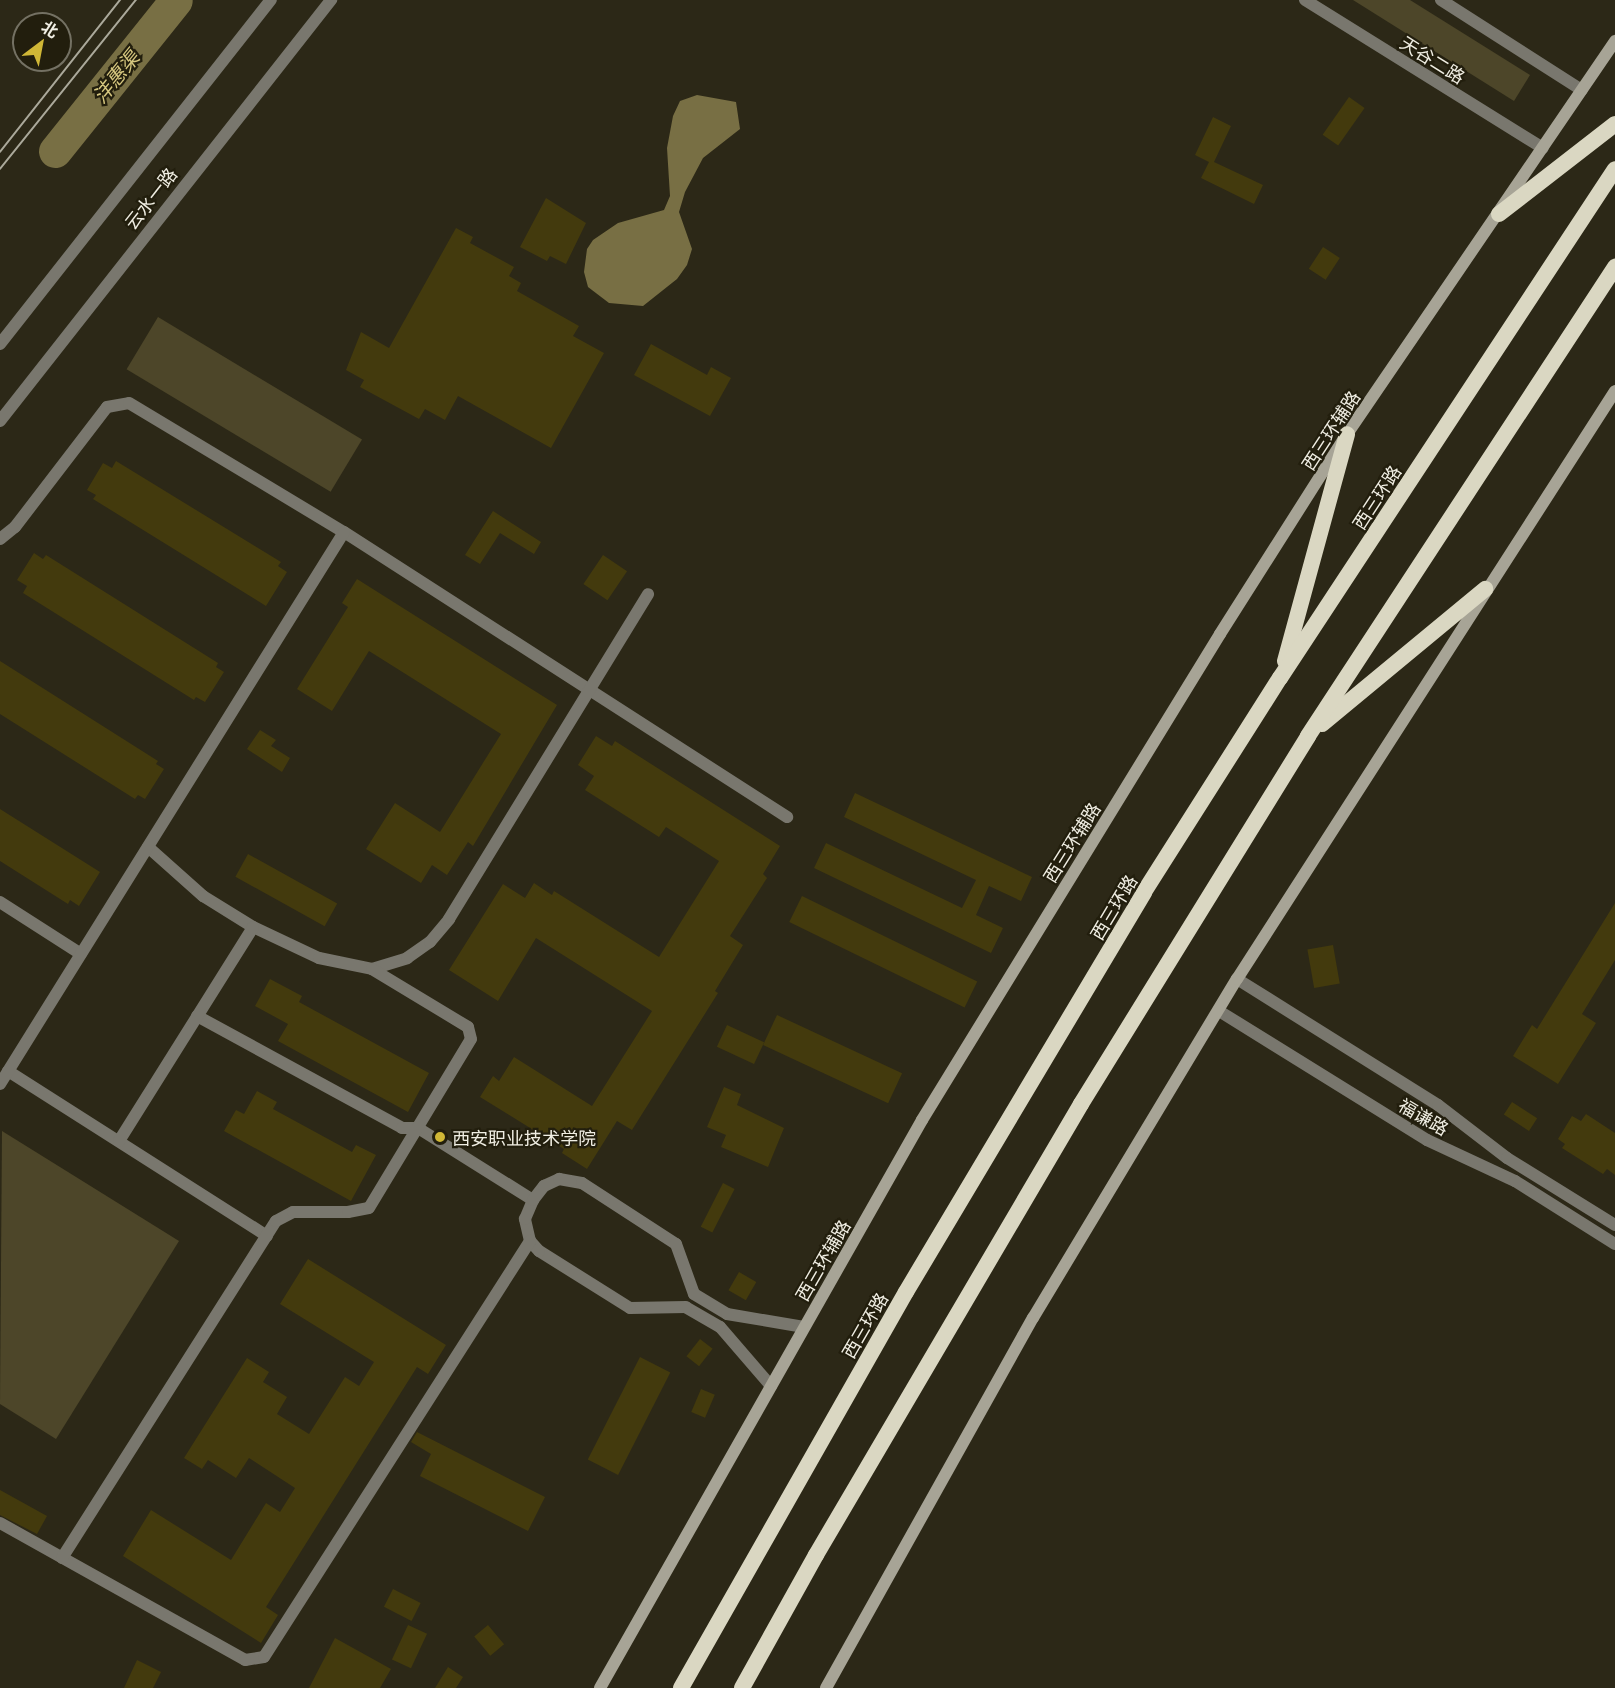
<!DOCTYPE html>
<meta charset="utf-8">
<style>
body{margin:0}
#map{position:relative;width:1615px;height:1688px;overflow:hidden;background:#2c2817;font-family:Georgia,"Noto Sans SC",serif}
div>[style]{position:absolute}
.green>*{inset:0;background:#4d4629;transform-origin:0 0}
.water>*{inset:0;background:#786f44}
.river>*{height:33px;margin:-16.5px;padding:0 16.5px;transform-origin:16.5px;border-radius:16.5px;background:#786f44}
.building>*{inset:0;background:#433a0d;transform-origin:0 0}
.minor>*{height:12px;margin:-6px;padding:0 6px;transform-origin:6px;border-radius:6px;background:#79776e}
.tertiary>*{height:12px;margin:-6px;padding:0 6px;transform-origin:6px;border-radius:6px;background:#79776e}
.secondary>*{height:12px;margin:-6px;padding:0 6px;transform-origin:6px;border-radius:6px;background:#a7a496}
.trunk>*{height:16px;margin:-8px;padding:0 8px;transform-origin:8px;border-radius:8px;background:#dad7c2}
.tram>*{height:1.5px;margin:-0.75px;padding:0 0.75px;transform-origin:0.75px;border-radius:0.75px;background:#aba99b}
.dots>*{width:16px;height:16px;translate:-50% -50%;box-sizing:border-box;border:3px solid #221e0d;border-radius:50%}
span{translate:-50% -50%;white-space:nowrap;text-align:center;line-height:1.15;-webkit-text-stroke:4.5px #221e0d;paint-order:stroke}
.street-label{font-size:18px;color:#f0eee3}
.poi-label{font-size:18px;color:#f0eee3}
.left{translate:0 -50%;text-align:left}
.water-label{font-size:20px;color:#d6c77f;font-style:italic}
.north{position:absolute;left:12px;top:12px;width:60px;height:60px;box-sizing:border-box;background:#221e0d;border:2px solid #747163;border-radius:50%;rotate:32deg;font-size:16px;font-weight:700;line-height:24px;text-align:center;color:#f0eee3}
.north::after{content:'';display:block;margin:auto;width:21px;height:27px;background:#d0b736;clip-path:polygon(50% 0,100% 100%,50% 72%,0 100%)}
</style>
<div id="map">
<div class="green">
<div style="clip-path:polygon(1353px 0,1410px 0,1530px 75px,1514px 101px)"></div>
<div style="left:158px;top:317px;width:238px;height:61px;rotate:31deg"></div>
<div style="clip-path:polygon(2px 1131px,179px 1241px,56px 1439px,0 1404px)"></div>
</div>
<div class="water">
<div style="clip-path:polygon(697px 95px,736px 102px,740px 129px,703px 158px,685px 192px,679px 212px,692px 249px,687px 265px,677px 279px,643px 306px,609px 303px,588px 287px,584px 272px,587px 249px,593px 240px,618px 223px,664px 210px,670px 196px,667px 148px,673px 116px,680px 101px)"></div>
</div>
<div class="river">
<div style="left:55px;top:151px;width:193px;rotate:-51.3deg"></div>
</div>
<div class="building">
<div style="left:1349px;top:97px;width:19px;height:46px;rotate:35deg"></div>
<div style="clip-path:polygon(1213px 117px,1231px 126px,1214px 162px,1263px 185px,1254px 204px,1201px 178px,1209px 162px,1195px 155px)"></div>
<div style="clip-path:polygon(546px 198px,586px 223px,566px 264px,550px 256px,547px 261px,520px 247px)"></div>
<div style="clip-path:polygon(456px 228px,473px 237px,470px 243px,514px 267px,509px 276px,521px 283px,517px 291px,579px 326px,573px 336px,604px 353px,551px 448px,458px 396px,445px 420px,425px 409px,419px 419px,360px 387px,364px 380px,346px 370px,361px 332px,389px 348px)"></div>
<div style="left:1323px;top:247px;width:20px;height:26px;rotate:33deg"></div>
<div style="clip-path:polygon(651px 344px,707px 375px,711px 367px,731px 378px,710px 416px,634px 375px)"></div>
<div style="clip-path:polygon(116px 461px,281px 562px,278px 566px,287px 572px,266px 606px,93px 499px,96px 495px,87px 490px,103px 463px,112px 468px)"></div>
<div style="clip-path:polygon(493px 511px,541px 542px,534px 554px,500px 533px,480px 564px,465px 555px)"></div>
<div style="clip-path:polygon(34px 553px,43px 559px,46px 555px,218px 663px,216px 667px,224px 672px,205px 702px,196px 697px,194px 700px,23px 593px,27px 586px,17px 580px)"></div>
<div style="left:603px;top:555px;width:29px;height:35px;rotate:34deg"></div>
<div style="clip-path:polygon(357px 579px,557px 705px,473px 846px,468px 842px,447px 875px,432px 865px,421px 883px,366px 849px,395px 803px,440px 832px,501px 734px,369px 651px,332px 711px,297px 689px,348px 607px,342px 603px)"></div>
<div style="clip-path:polygon(0 661px,158px 761px,156px 764px,164px 769px,145px 799px,138px 795px,135px 799px,0 714px)"></div>
<div style="clip-path:polygon(260px 730px,276px 740px,271px 746px,290px 758px,282px 772px,247px 749px)"></div>
<div style="clip-path:polygon(596px 736px,612px 746px,615px 741px,780px 846px,763px 874px,767px 878px,730px 936px,743px 945px,715px 991px,718px 993px,632px 1130px,617px 1121px,587px 1169px,562px 1153px,564px 1149px,480px 1097px,493px 1076px,499px 1081px,514px 1057px,592px 1106px,652px 1011px,536px 938px,498px 1001px,449px 970px,503px 884px,525px 898px,534px 883px,552px 895px,554px 891px,659px 957px,719px 861px,666px 827px,659px 837px,585px 790px,594px 776px,578px 765px)"></div>
<div style="clip-path:polygon(855px 793px,1032px 877px,1021px 901px,989px 886px,976px 915px,1003px 928px,991px 953px,814px 868px,826px 843px,962px 908px,976px 880px,844px 817px)"></div>
<div style="clip-path:polygon(0 809px,100px 872px,79px 906px,70px 900px,68px 904px,0 861px)"></div>
<div style="left:248px;top:854px;width:102px;height:26px;rotate:29deg"></div>
<div style="left:802px;top:896px;width:195px;height:29px;rotate:26deg"></div>
<div style="clip-path:polygon(1615px 903px,1615px 960px,1582px 1014px,1596px 1023px,1558px 1084px,1513px 1056px,1532px 1025px,1537px 1029px)"></div>
<div style="left:1333px;top:945px;width:39px;height:26px;rotate:80deg"></div>
<div style="clip-path:polygon(270px 979px,302px 996px,299px 1002px,429px 1073px,408px 1112px,278px 1041px,288px 1024px,255px 1006px)"></div>
<div style="left:777px;top:1015px;width:138px;height:33px;rotate:25deg"></div>
<div style="left:727px;top:1025px;width:41px;height:24px;rotate:25deg"></div>
<div style="clip-path:polygon(724px 1087px,741px 1094px,737px 1105px,784px 1128px,768px 1167px,721px 1147px,726px 1135px,707px 1127px)"></div>
<div style="clip-path:polygon(257px 1091px,277px 1102px,273px 1109px,352px 1152px,356px 1145px,376px 1155px,351px 1201px,224px 1131px,236px 1110px,244px 1114px)"></div>
<div style="left:1512px;top:1102px;width:30px;height:15px;rotate:33deg"></div>
<div style="clip-path:polygon(1586px 1114px,1615px 1133px,1615px 1175px,1607px 1169px,1603px 1174px,1562px 1148px,1565px 1144px,1558px 1139px,1572px 1116px,1581px 1121px)"></div>
<div style="left:723px;top:1183px;width:13px;height:49px;rotate:27deg"></div>
<div style="clip-path:polygon(308px 1259px,446px 1345px,428px 1374px,417px 1367px,266px 1607px,278px 1615px,261px 1643px,123px 1556px,151px 1510px,231px 1560px,266px 1503px,280px 1512px,295px 1488px,249px 1458px,236px 1478px,208px 1460px,202px 1469px,184px 1458px,247px 1358px,269px 1372px,263px 1382px,287px 1397px,277px 1414px,309px 1434px,345px 1377px,359px 1386px,374px 1362px,280px 1304px)"></div>
<div style="left:739px;top:1272px;width:20px;height:21px;rotate:30deg"></div>
<div style="left:700px;top:1339px;width:16px;height:22px;rotate:38deg"></div>
<div style="left:640px;top:1357px;width:34px;height:115px;rotate:27deg"></div>
<div style="left:701px;top:1389px;width:15px;height:25px;rotate:23deg"></div>
<div style="clip-path:polygon(417px 1432px,545px 1497px,528px 1531px,420px 1476px,431px 1454px,411px 1442px)"></div>
<div style="clip-path:polygon(0 1490px,47px 1516px,37px 1534px,0 1515px)"></div>
<div style="left:393px;top:1589px;width:31px;height:20px;rotate:27deg"></div>
<div style="left:408px;top:1625px;width:21px;height:38px;rotate:25deg"></div>
<div style="left:488px;top:1625px;width:25px;height:18px;rotate:50deg"></div>
<div style="clip-path:polygon(335px 1638px,391px 1669px,380px 1688px,309px 1688px)"></div>
<div style="clip-path:polygon(137px 1660px,161px 1672px,153px 1688px,124px 1688px)"></div>
<div style="clip-path:polygon(448px 1667px,463px 1677px,456px 1688px,435px 1688px)"></div>
</div>
<div class="minor">
<div style="left:0;top:539px;width:19px;rotate:-39deg"></div>
<div style="left:15px;top:527px;width:151px;rotate:-52.5deg"></div>
<div style="left:107px;top:407px;width:22px;rotate:-10deg"></div>
<div style="left:129px;top:403px;width:251px;rotate:31deg"></div>
<div style="left:344px;top:532px;width:527px;rotate:32.75deg"></div>
<div style="left:148px;top:847px;width:74px;rotate:41.7deg"></div>
<div style="left:203px;top:896px;width:59px;rotate:31.8deg"></div>
<div style="left:253px;top:927px;width:73px;rotate:25.2deg"></div>
<div style="left:319px;top:958px;width:54px;rotate:11.7deg"></div>
<div style="left:372px;top:969px;width:37px;rotate:-17deg"></div>
<div style="left:407px;top:958px;width:28px;rotate:-35deg"></div>
<div style="left:430px;top:942px;width:30px;rotate:-50deg"></div>
<div style="left:449px;top:919px;width:381px;rotate:-58.5deg"></div>
<div style="left:0;top:902px;width:96px;rotate:32.7deg"></div>
<div style="left:197px;top:1016px;width:234px;rotate:28.6deg"></div>
<div style="left:402px;top:1128px;width:16px"></div>
<div style="left:418px;top:1128px;width:136px;rotate:32.1deg"></div>
<div style="left:8px;top:1071px;width:307px;rotate:32.5deg"></div>
<div style="left:0;top:1084px;width:650px;rotate:-58.07deg"></div>
<div style="left:119px;top:1141px;width:252px;rotate:-57.9deg"></div>
<div style="left:771px;top:1386px;width:78px;rotate:-130.8deg"></div>
<div style="left:720px;top:1327px;width:39px;rotate:-150deg"></div>
<div style="left:686px;top:1307px;width:56px;rotate:179deg"></div>
<div style="left:630px;top:1308px;width:107px;rotate:-147.9deg"></div>
<div style="left:539px;top:1251px;width:13px;rotate:-132deg"></div>
<div style="left:530px;top:1241px;width:23px;rotate:-103deg"></div>
<div style="left:525px;top:1219px;width:21px;rotate:-67deg"></div>
<div style="left:533px;top:1200px;width:18px;rotate:-52deg"></div>
<div style="left:544px;top:1186px;width:17px;rotate:-25deg"></div>
<div style="left:559px;top:1179px;width:23px;rotate:10deg"></div>
<div style="left:582px;top:1183px;width:112px;rotate:33deg"></div>
<div style="left:676px;top:1244px;width:53px;rotate:70.2deg"></div>
<div style="left:694px;top:1294px;width:39px;rotate:31deg"></div>
<div style="left:727px;top:1314px;width:78px;rotate:9.6deg"></div>
<div style="left:0;top:1523px;width:281px;rotate:29.2deg"></div>
<div style="left:245px;top:1660px;width:19px;rotate:-9deg"></div>
<div style="left:264px;top:1657px;width:494px;rotate:-57.4deg"></div>
<div style="left:62px;top:1558px;width:399px;rotate:-57.6deg"></div>
<div style="left:276px;top:1221px;width:19px;rotate:-28deg"></div>
<div style="left:293px;top:1212px;width:55px"></div>
<div style="left:348px;top:1212px;width:21px;rotate:-11deg"></div>
<div style="left:369px;top:1208px;width:197px;rotate:-58.9deg"></div>
<div style="left:471px;top:1039px;width:12px;rotate:-104deg"></div>
<div style="left:468px;top:1027px;width:112px;rotate:-148.9deg"></div>
</div>
<div class="tertiary">
<div style="left:1305px;top:0;width:280px;rotate:31.9deg"></div>
<div style="left:1441px;top:0;width:167px;rotate:32.6deg"></div>
<div style="left:0;top:344px;width:438px;rotate:-51.8deg"></div>
<div style="left:0;top:421px;width:536px;rotate:-51.82deg"></div>
<div style="left:1237px;top:979px;width:237px;rotate:32.1deg"></div>
<div style="left:1438px;top:1105px;width:87px;rotate:37.5deg"></div>
<div style="left:1507px;top:1158px;width:127px;rotate:31.8deg"></div>
<div style="left:1219px;top:1011px;width:245px;rotate:31.8deg"></div>
<div style="left:1427px;top:1140px;width:97px;rotate:25deg"></div>
<div style="left:1515px;top:1181px;width:118px;rotate:32.2deg"></div>
</div>
<div class="secondary">
<div style="left:600px;top:1688px;width:653px;rotate:-60.45deg"></div>
<div style="left:922px;top:1120px;width:570px;rotate:-58.48deg"></div>
<div style="left:1220px;top:634px;width:237px;rotate:-57.6deg"></div>
<div style="left:1347px;top:434px;width:476px;rotate:-55.7deg"></div>
<div style="left:826px;top:1688px;width:424px;rotate:-60.8deg"></div>
<div style="left:1033px;top:1318px;width:396px;rotate:-59deg"></div>
<div style="left:1237px;top:979px;width:699px;rotate:-57.26deg"></div>
</div>
<div class="trunk">
<div style="left:1499px;top:214px;width:147px;rotate:-37.8deg"></div>
<div style="left:1285px;top:661px;width:235px;rotate:-74.7deg"></div>
<div style="left:1322px;top:724px;width:212px;rotate:-39.6deg"></div>
<div style="left:681px;top:1688px;width:455px;rotate:-60.4deg"></div>
<div style="left:906px;top:1292px;width:465px;rotate:-59.2deg"></div>
<div style="left:1144px;top:892px;width:254px;rotate:-57.6deg"></div>
<div style="left:1280px;top:678px;width:609px;rotate:-56.65deg"></div>
<div style="left:742px;top:1688px;width:152px;rotate:-60.9deg"></div>
<div style="left:816px;top:1555px;width:523px;rotate:-59.56deg"></div>
<div style="left:1081px;top:1104px;width:432px;rotate:-58.3deg"></div>
<div style="left:1308px;top:736px;width:561px;rotate:-56.79deg"></div>
</div>
<div class="tram">
<div style="left:0;top:152px;width:194px;rotate:-51.7deg"></div>
<div style="left:0;top:169px;width:217px;rotate:-51.2deg"></div>
</div>
<div class="dots">
<div style="left:440px;top:1137px;background:#d0b736"></div>
</div>
<div class="street-label">
<span style="left:1433px;top:59px;rotate:32deg">天谷二路</span>
<span style="left:150px;top:198px;rotate:-52deg">云水一路</span>
<span style="left:1330px;top:430px;rotate:-57deg">西三环辅路</span>
<span style="left:1376px;top:497px;rotate:-57deg">西三环路</span>
<span style="left:1071px;top:842px;rotate:-58deg">西三环辅路</span>
<span style="left:1113px;top:907px;rotate:-59deg">西三环路</span>
<span style="left:1424px;top:1116px;rotate:30deg">福谦路</span>
<span style="left:822px;top:1260px;rotate:-60deg">西三环辅路</span>
<span style="left:864px;top:1325px;rotate:-60deg">西三环路</span>
</div>
<div class="poi-label">
<span class="left" style="left:452px;top:1137px">西安职业技术学院</span>
</div>
<div class="water-label">
<span style="left:115px;top:76px;rotate:-51deg">沣惠渠</span>
</div>
<div class="north">北</div>
</div>
